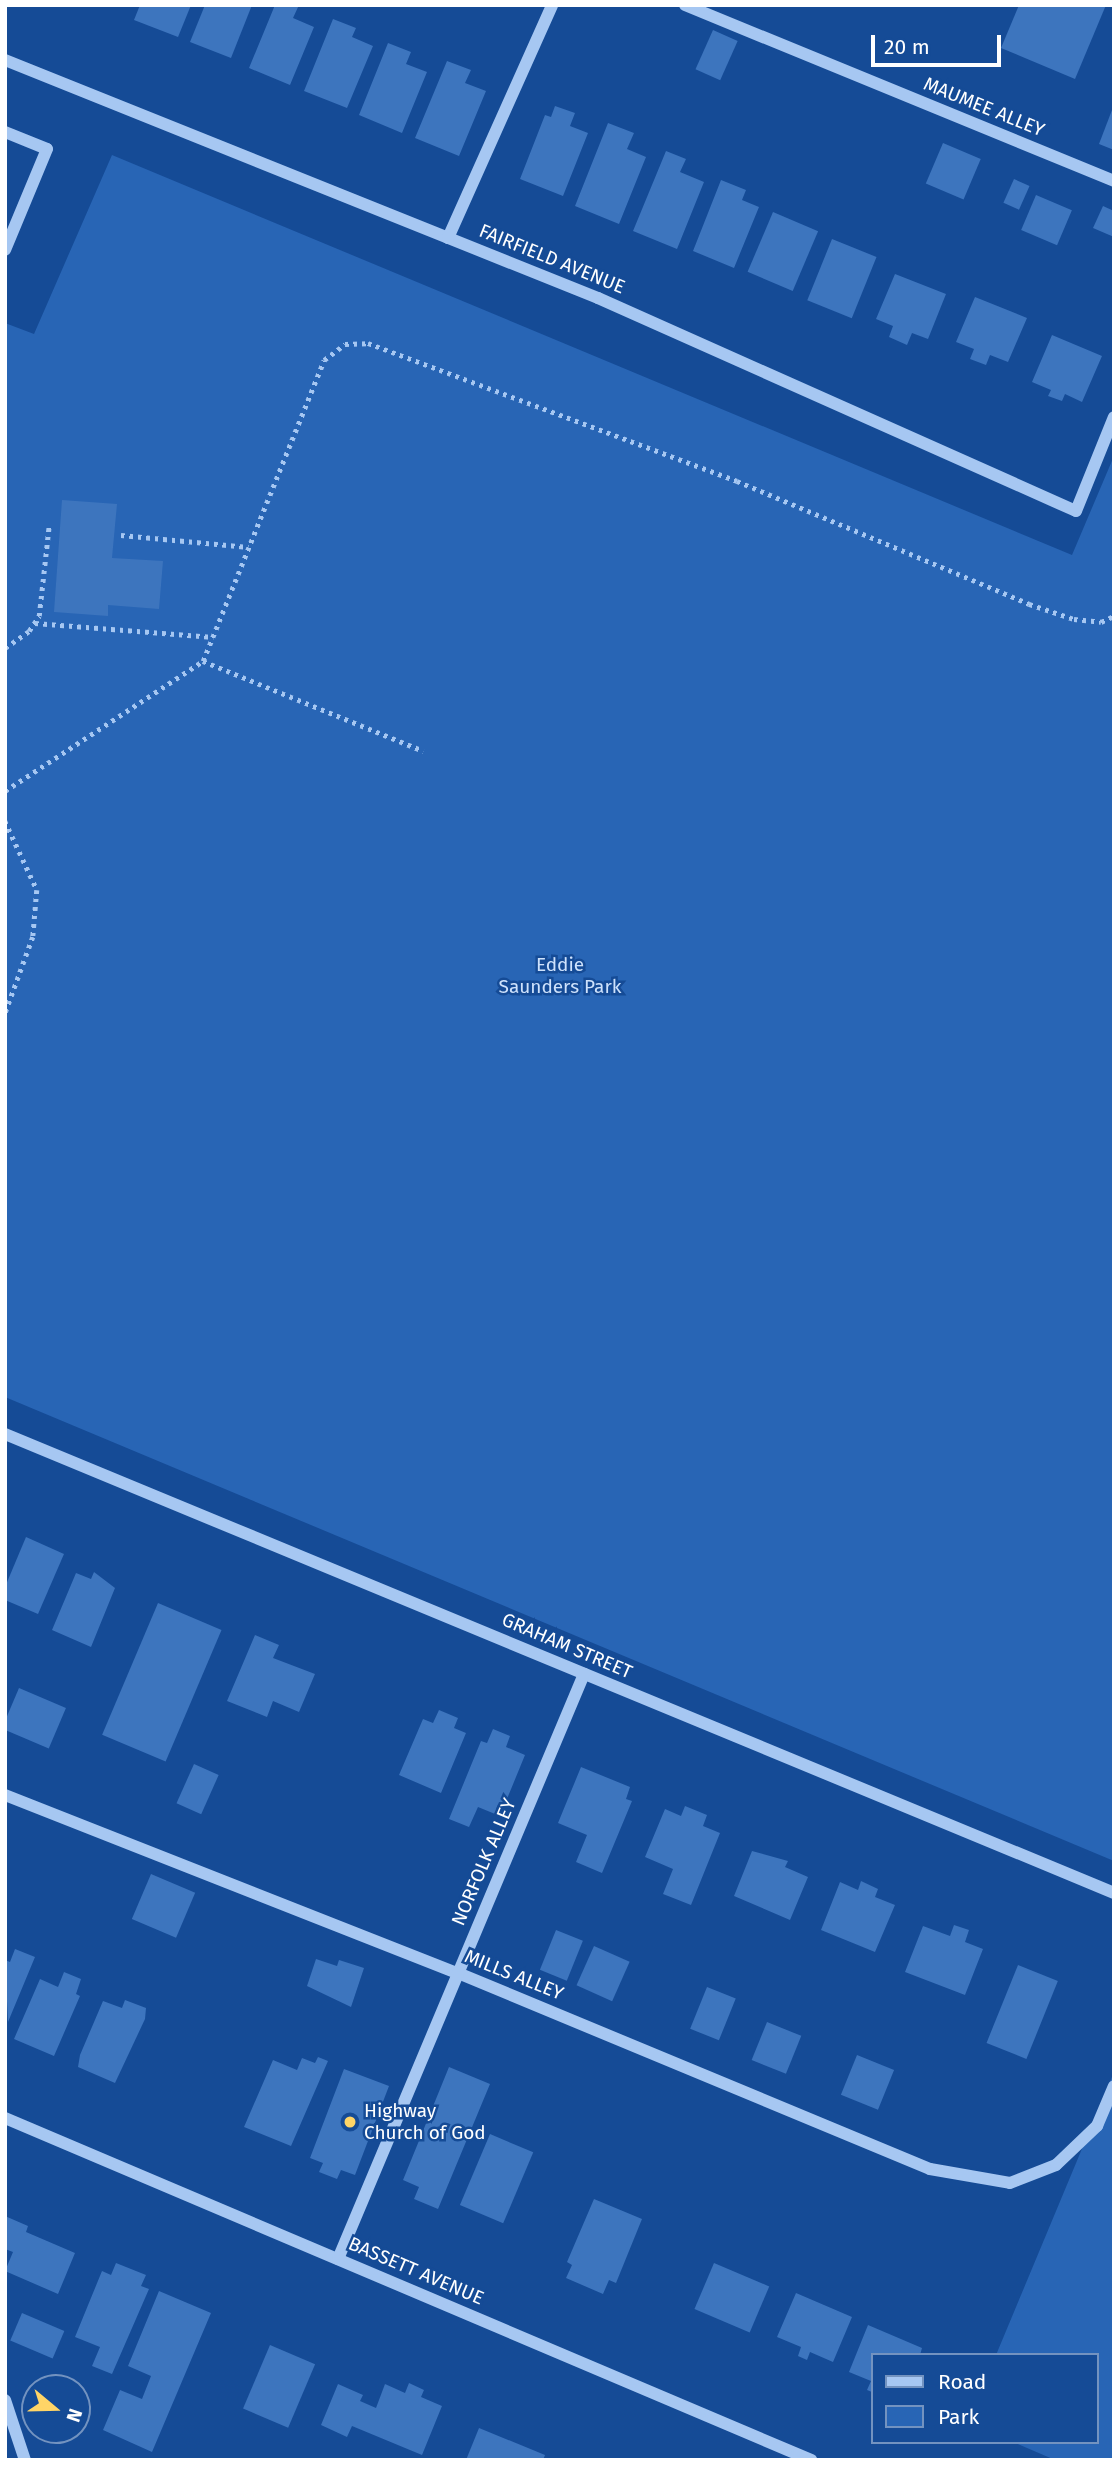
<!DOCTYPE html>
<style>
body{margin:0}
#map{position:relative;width:1119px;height:2465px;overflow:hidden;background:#154b96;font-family:"Fira Sans",sans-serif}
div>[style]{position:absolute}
.green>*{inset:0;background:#2865b5}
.building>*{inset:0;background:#3d75be;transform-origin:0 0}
.path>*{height:4.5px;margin-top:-2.25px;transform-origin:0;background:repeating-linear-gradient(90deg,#a6c7f2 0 3.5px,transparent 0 8.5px)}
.minor>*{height:12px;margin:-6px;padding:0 6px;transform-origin:6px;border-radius:6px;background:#a6c7f2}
.dots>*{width:19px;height:19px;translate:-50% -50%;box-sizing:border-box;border:4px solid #154b96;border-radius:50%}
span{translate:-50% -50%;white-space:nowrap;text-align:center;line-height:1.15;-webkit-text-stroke:5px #154b96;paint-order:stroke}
.street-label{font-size:19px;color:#fff}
.park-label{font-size:19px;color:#cee2fc}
.poi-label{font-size:19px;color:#fff}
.left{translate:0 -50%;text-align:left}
.frame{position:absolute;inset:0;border:7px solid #fff;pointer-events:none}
.legend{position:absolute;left:871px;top:2353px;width:228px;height:91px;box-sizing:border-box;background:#154b96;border:2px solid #7393c0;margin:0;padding:9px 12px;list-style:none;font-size:21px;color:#fff}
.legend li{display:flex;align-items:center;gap:14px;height:35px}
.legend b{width:35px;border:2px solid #7393c0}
.north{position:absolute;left:21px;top:2374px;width:70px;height:70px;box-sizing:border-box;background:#154b96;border:2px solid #7393c0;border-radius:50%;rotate:109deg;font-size:19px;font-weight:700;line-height:28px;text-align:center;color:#fff}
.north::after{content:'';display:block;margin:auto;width:24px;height:32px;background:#ffd567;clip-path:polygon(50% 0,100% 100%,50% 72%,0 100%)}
.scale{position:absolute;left:871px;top:35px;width:130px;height:32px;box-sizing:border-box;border:4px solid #fff;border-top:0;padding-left:9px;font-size:21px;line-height:24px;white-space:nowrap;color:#fff;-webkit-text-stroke:5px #154b96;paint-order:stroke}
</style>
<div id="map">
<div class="green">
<div style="clip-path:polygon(112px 155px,1072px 555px,1114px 456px,1114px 1861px,5px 1397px,5px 323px,34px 334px)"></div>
<div style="clip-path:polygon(1114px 2072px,1114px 2460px,1055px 2460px,1013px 2442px,1096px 2442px,1096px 2355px,996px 2355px)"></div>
</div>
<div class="building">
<div style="clip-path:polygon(140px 5px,191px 5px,178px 37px,134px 20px)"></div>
<div style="clip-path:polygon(205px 5px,252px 5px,231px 58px,190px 42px)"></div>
<div style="clip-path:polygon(275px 5px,299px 5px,293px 18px,314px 27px,290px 85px,249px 68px)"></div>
<div style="clip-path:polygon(1019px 5px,1106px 5px,1075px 79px,1001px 48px)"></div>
<div style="clip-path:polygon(333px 19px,356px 28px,352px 37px,373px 46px,347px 108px,304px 91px)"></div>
<div style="left:713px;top:30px;width:27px;height:43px;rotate:24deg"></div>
<div style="clip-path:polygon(388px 43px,411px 52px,406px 64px,427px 72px,402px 133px,359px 115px)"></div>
<div style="clip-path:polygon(447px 61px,471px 70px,465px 83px,486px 91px,459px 156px,415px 138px)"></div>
<div style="clip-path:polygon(555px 106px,575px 113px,570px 126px,588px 133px,563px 196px,520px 179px,545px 115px,551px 117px)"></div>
<div style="clip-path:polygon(1112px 110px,1114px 111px,1114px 150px,1099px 144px)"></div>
<div style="clip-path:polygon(608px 123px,634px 133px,627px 149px,646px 157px,619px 224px,575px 206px)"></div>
<div style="left:943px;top:143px;width:41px;height:44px;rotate:23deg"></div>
<div style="clip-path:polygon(666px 151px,686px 159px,680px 172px,704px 182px,677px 249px,633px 231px)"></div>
<div style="left:1014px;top:179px;width:17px;height:26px;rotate:24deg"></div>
<div style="clip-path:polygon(721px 180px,746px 190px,742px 200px,759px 207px,734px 268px,693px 251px)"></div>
<div style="left:1036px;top:195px;width:39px;height:38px;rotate:23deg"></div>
<div style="clip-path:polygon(1103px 206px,1114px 211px,1114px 237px,1093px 228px)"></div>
<div style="left:773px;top:212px;width:49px;height:65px;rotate:23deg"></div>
<div style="left:832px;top:239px;width:48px;height:66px;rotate:22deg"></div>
<div style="clip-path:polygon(895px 274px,946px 294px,928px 339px,912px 333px,907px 345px,889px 337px,893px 326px,876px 319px)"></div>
<div style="clip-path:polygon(975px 297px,1027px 318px,1008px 362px,990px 355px,986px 365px,970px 359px,974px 349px,956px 342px)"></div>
<div style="clip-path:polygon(1052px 335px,1102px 356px,1082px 402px,1065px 394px,1062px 401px,1048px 396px,1051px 390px,1032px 382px)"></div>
<div style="clip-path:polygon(62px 500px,117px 504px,112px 558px,163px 561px,159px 609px,108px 605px,108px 616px,54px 612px)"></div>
<div style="clip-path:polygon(26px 1537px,64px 1554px,38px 1614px,5px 1600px,5px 1587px)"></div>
<div style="clip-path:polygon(94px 1572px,115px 1588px,91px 1647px,52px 1630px,76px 1573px,91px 1579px)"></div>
<div style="left:158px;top:1603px;width:69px;height:143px;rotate:23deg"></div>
<div style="clip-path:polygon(255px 1635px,279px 1645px,273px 1658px,315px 1674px,299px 1712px,273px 1701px,267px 1717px,227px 1701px)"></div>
<div style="left:19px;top:1688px;width:51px;height:44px;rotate:23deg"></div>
<div style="clip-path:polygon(439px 1710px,458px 1718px,454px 1728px,466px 1733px,441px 1793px,399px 1775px,423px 1719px,433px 1723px)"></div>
<div style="clip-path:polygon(493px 1729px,510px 1736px,506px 1747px,525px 1755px,500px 1816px,478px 1807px,469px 1827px,449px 1819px,481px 1741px,487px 1743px)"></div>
<div style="left:194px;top:1764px;width:27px;height:43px;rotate:24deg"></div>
<div style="clip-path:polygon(581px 1767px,630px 1787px,626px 1799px,632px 1801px,602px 1873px,576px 1862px,587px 1835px,558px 1823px)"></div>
<div style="clip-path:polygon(685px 1806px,707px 1815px,703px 1826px,720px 1833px,691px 1905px,663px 1894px,673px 1869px,645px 1857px,665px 1809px,681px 1816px)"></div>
<div style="clip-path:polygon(752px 1851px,788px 1861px,785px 1867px,808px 1877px,790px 1920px,734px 1896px)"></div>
<div style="left:151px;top:1874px;width:48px;height:49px;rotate:23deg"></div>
<div style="clip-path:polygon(861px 1881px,878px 1889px,875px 1897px,895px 1905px,875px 1952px,821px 1930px,840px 1882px,858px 1890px)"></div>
<div style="clip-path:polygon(954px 1925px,969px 1930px,965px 1942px,983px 1949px,965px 1995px,905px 1972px,923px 1926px,950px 1936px)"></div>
<div style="left:556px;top:1930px;width:29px;height:43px;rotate:22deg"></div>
<div style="left:594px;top:1946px;width:39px;height:43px;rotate:24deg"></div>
<div style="clip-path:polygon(15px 1949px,35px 1957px,8px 2022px,5px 1960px,10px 1962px)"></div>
<div style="clip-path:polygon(316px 1959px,337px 1966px,339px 1960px,364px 1968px,351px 2007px,307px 1986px)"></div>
<div style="left:1018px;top:1965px;width:43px;height:84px;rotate:22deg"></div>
<div style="clip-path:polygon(64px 1972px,81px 1979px,76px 1994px,80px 1996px,54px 2056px,14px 2039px,40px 1979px,58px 1987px)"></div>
<div style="left:707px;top:1987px;width:31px;height:45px;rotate:22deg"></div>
<div style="clip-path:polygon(125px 2000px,146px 2008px,145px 2019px,115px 2083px,78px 2067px,80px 2055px,103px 2001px,122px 2008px)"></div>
<div style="left:767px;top:2022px;width:37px;height:41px;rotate:22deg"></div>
<div style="left:857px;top:2055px;width:40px;height:43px;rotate:22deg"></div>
<div style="clip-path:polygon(318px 2057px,328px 2061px,291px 2146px,244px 2127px,273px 2060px,297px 2070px,302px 2058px,315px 2063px)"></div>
<div style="clip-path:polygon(449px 2067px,490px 2084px,438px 2209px,414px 2199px,419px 2187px,403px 2180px)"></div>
<div style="clip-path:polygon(344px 2069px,389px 2086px,355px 2175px,341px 2170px,337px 2179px,319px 2172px,323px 2163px,310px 2158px)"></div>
<div style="left:490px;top:2134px;width:47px;height:77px;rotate:23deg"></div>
<div style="clip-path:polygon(594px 2199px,642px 2219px,616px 2283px,609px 2280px,603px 2294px,566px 2278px,572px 2265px,567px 2262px)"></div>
<div style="clip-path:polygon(5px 2216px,28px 2226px,26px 2232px,75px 2253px,58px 2294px,5px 2271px,13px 2252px,5px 2249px)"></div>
<div style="clip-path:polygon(116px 2263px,146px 2275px,141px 2286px,149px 2289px,112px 2374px,92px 2366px,100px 2347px,75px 2337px,102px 2271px,111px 2275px)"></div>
<div style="left:714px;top:2263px;width:60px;height:50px;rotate:23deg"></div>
<div style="clip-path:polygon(159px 2291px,211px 2313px,152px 2452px,103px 2430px,120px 2390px,142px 2399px,151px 2376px,128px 2366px)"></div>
<div style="clip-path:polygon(796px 2293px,852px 2317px,833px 2362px,810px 2352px,807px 2360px,798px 2356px,801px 2347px,777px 2337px)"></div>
<div style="left:22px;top:2313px;width:46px;height:30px;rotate:23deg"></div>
<div style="clip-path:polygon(868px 2325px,922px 2348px,920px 2355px,872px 2355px,872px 2392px,867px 2390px,871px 2381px,849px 2372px)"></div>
<div style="left:270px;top:2345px;width:49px;height:69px;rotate:23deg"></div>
<div style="clip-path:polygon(409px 2383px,424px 2390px,421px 2397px,442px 2406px,422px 2455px,352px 2426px,347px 2437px,321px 2425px,338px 2384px,363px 2395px,360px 2401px,376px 2408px,385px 2384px,405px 2393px)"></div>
<div style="clip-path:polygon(479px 2428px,545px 2455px,543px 2460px,466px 2460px)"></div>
</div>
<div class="path">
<div style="left:121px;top:535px;width:128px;rotate:5.4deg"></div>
<div style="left:35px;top:623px;width:179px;rotate:4.5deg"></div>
<div style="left:5px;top:648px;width:29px;rotate:-35deg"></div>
<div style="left:29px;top:631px;width:18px;rotate:-56deg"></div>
<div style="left:39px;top:616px;width:92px;rotate:-83.7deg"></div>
<div style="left:203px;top:661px;width:324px;rotate:-68.1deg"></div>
<div style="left:324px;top:360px;width:26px;rotate:-37deg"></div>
<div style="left:345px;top:344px;width:23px;rotate:-2deg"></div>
<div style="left:368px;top:343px;width:394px;rotate:20.5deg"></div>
<div style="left:737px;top:481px;width:317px;rotate:22.8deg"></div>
<div style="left:1029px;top:604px;width:47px;rotate:18.4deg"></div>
<div style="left:1074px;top:619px;width:27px;rotate:6deg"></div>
<div style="left:1101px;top:622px;width:14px;rotate:-25deg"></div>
<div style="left:5px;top:791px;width:237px;rotate:-33.3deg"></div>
<div style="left:203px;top:661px;width:238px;rotate:22.2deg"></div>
<div style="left:5px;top:821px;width:76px;rotate:65.1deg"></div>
<div style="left:37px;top:890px;width:47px;rotate:94.9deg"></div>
<div style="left:33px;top:937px;width:82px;rotate:110deg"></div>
</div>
<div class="minor">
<div style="left:685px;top:5px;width:464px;rotate:22.3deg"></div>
<div style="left:5px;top:60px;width:639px;rotate:21.87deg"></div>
<div style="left:598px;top:298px;width:523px;rotate:24.02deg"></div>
<div style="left:1076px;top:511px;width:101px;rotate:-68deg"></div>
<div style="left:5px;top:132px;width:45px;rotate:22deg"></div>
<div style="left:47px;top:149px;width:109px;rotate:112.6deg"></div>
<div style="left:448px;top:238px;width:255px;rotate:-65.9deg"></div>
<div style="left:5px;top:1434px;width:1200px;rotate:22.48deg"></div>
<div style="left:5px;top:1795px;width:487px;rotate:21.5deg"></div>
<div style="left:458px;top:1973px;width:511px;rotate:22.55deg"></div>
<div style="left:930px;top:2169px;width:81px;rotate:9.9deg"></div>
<div style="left:1010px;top:2183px;width:49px;rotate:-21.4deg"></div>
<div style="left:1056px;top:2165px;width:57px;rotate:-43.6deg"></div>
<div style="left:1097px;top:2126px;width:43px;rotate:-67deg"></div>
<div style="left:5px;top:2118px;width:876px;rotate:22.99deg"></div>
<div style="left:338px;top:2259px;width:635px;rotate:-67.19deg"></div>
<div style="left:5px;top:2400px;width:63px;rotate:71.6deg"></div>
</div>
<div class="dots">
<div style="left:350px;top:2122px;background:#ffd567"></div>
</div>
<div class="street-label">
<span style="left:984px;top:107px;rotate:22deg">MAUMEE ALLEY</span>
<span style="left:552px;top:259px;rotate:22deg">FAIRFIELD AVENUE</span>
<span style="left:567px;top:1646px;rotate:23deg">GRAHAM STREET</span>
<span style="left:484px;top:1862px;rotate:-67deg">NORFOLK ALLEY</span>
<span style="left:514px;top:1975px;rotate:22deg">MILLS ALLEY</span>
<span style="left:416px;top:2271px;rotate:23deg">BASSETT AVENUE</span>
</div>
<div class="park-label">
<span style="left:560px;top:976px">Eddie<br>Saunders Park</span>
</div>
<div class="poi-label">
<span class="left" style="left:364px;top:2122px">Highway<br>Church of God</span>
</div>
<div class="frame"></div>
<ul class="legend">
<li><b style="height:9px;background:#a6c7f2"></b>Road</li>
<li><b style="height:19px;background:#2865b5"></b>Park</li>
</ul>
<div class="north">N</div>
<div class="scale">20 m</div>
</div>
